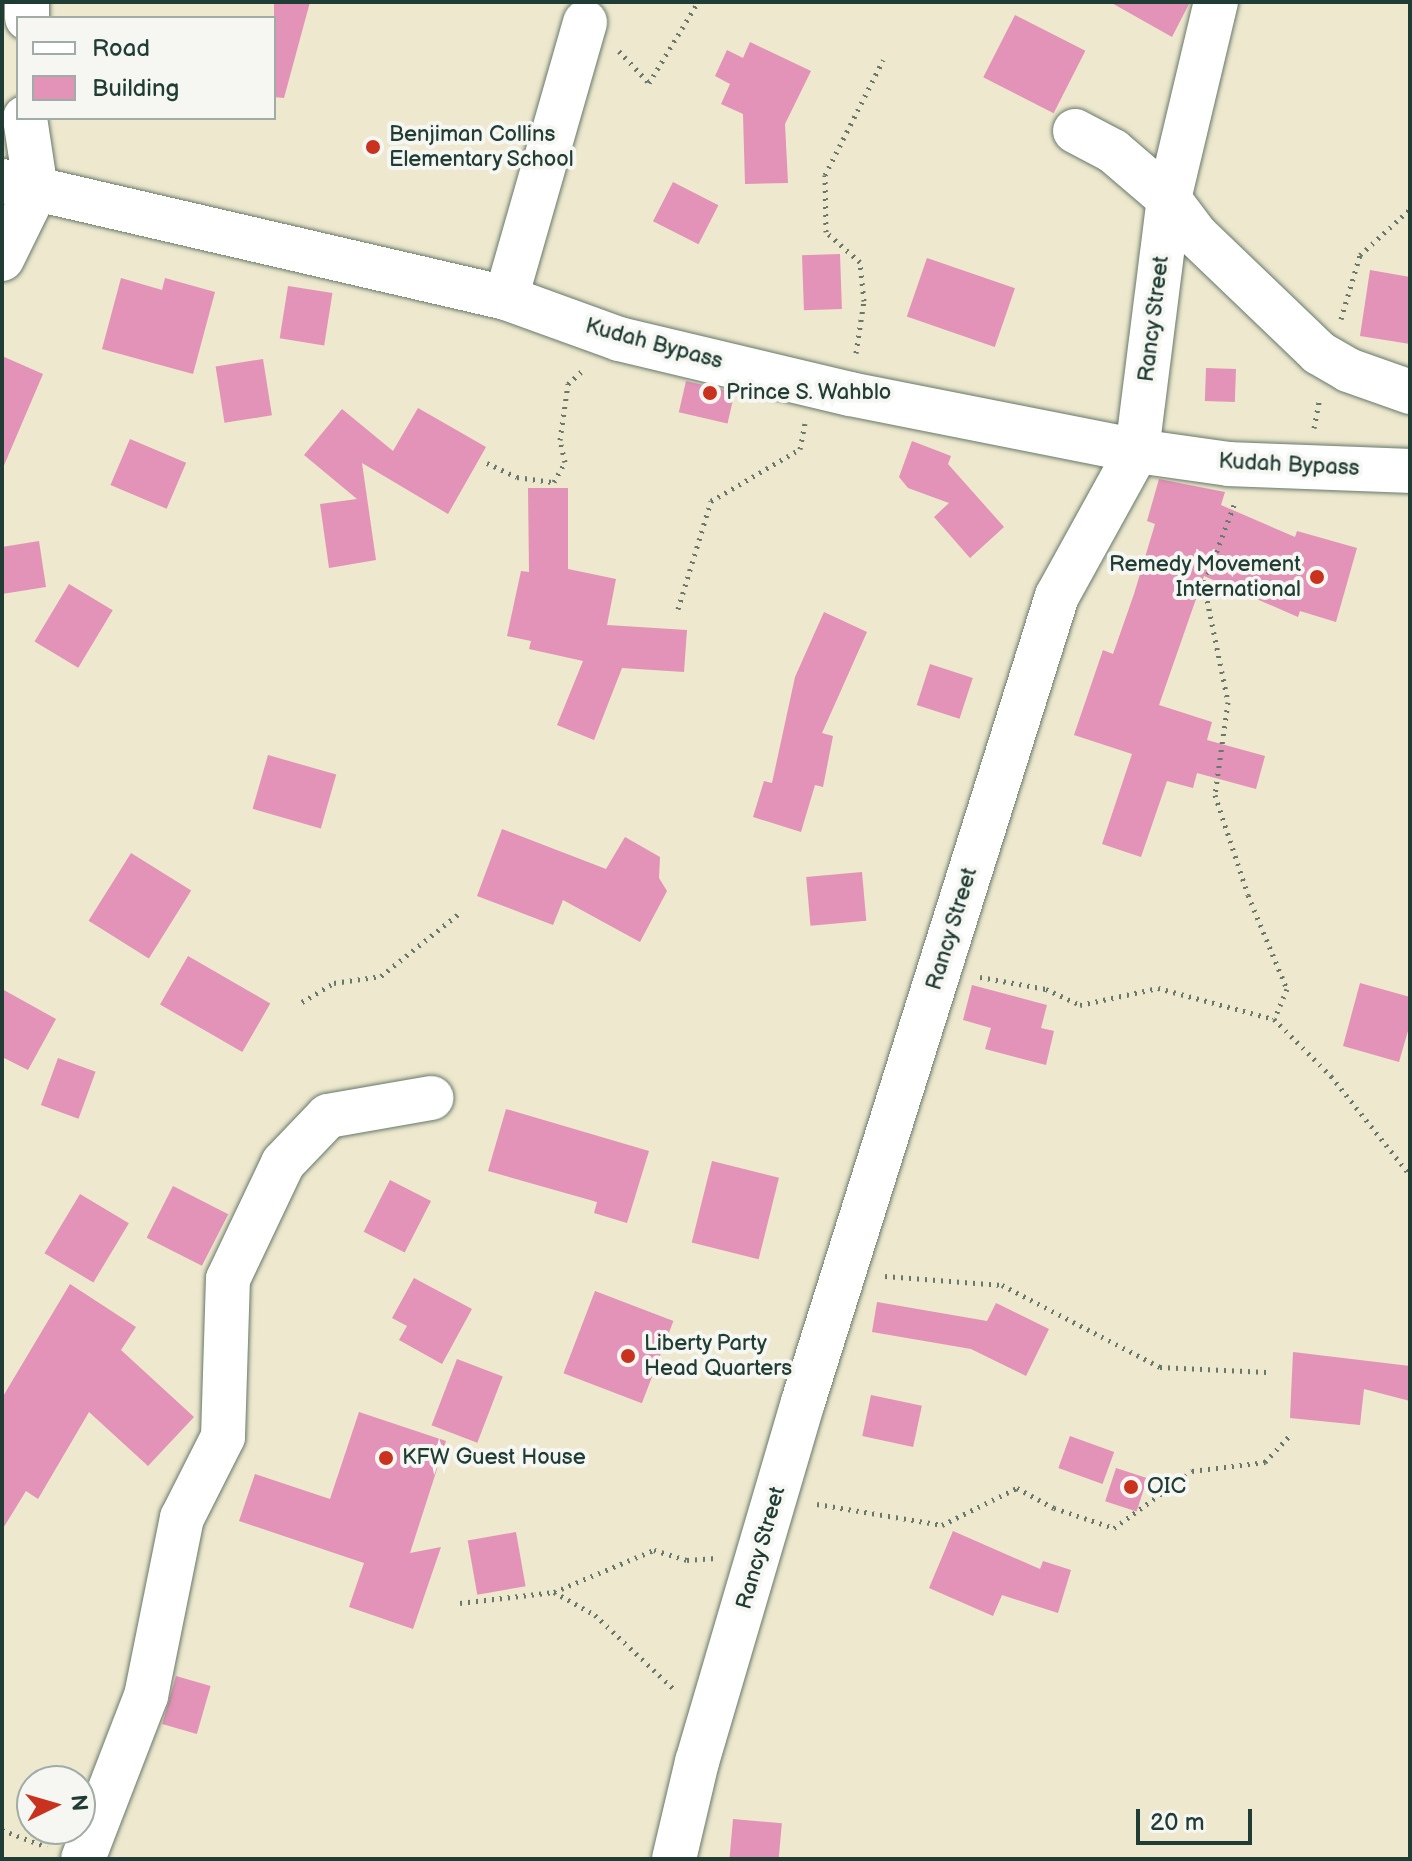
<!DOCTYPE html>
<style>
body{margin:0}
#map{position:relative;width:1412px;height:1861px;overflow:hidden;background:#ede8ce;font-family:"Balsamiq Sans",sans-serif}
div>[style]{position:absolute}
.building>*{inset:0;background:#e293b7;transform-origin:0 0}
.path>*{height:5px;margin-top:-2.5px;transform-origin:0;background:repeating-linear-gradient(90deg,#67796a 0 2px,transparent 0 8px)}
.roads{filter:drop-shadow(0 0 2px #67796a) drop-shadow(0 0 2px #67796a)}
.minor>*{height:44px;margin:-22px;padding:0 22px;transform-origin:22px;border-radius:22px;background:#fff}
.tertiary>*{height:44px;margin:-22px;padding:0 22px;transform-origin:22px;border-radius:22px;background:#fff}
.dots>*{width:22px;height:22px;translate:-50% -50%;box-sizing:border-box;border:4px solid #f6f6f2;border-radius:50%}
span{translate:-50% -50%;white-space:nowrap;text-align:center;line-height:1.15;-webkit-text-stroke:8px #f6f6f2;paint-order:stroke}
.poi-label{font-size:22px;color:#1f3d34}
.left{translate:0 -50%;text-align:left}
.right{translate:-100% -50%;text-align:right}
.street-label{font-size:22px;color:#1f3d34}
.frame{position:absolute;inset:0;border:4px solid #1f3d34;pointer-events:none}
.legend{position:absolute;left:16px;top:16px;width:260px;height:104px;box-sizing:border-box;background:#f6f6f2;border:2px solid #a0aca6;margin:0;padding:10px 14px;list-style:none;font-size:24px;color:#1f3d34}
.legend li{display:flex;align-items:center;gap:16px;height:40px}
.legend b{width:40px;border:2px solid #a0aca6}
.north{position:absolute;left:16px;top:1765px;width:80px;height:80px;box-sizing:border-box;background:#f6f6f2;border:2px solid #a0aca6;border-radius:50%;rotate:85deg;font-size:22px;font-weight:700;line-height:32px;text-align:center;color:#1f3d34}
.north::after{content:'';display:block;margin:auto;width:28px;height:36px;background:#c8321e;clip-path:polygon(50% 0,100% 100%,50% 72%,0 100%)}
.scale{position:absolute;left:1136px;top:1809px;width:116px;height:36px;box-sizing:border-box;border:4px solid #1f3d34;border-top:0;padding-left:10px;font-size:24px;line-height:28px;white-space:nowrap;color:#1f3d34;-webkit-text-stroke:6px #f6f6f2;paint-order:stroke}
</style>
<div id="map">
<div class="building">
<div style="clip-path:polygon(274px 2px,310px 2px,284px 98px,274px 97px)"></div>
<div style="clip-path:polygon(1110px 2px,1190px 2px,1172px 37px)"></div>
<div style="left:1015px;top:15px;width:79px;height:70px;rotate:27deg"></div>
<div style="clip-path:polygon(750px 42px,811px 71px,785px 124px,788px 183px,745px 184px,743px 114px,721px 104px,730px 84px,715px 76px,727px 50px,743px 58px)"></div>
<div style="left:673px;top:182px;width:51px;height:44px;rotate:27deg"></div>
<div style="left:840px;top:254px;width:55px;height:38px;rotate:88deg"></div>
<div style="left:927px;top:258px;width:93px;height:62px;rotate:19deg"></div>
<div style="clip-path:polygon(1370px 270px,1410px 277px,1410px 344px,1360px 336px)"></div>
<div style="clip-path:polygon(121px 278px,162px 290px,165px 278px,215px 292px,193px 374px,102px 349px)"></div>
<div style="left:288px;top:286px;width:45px;height:53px;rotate:9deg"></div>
<div style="clip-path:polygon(2px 356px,43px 374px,2px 470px)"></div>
<div style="left:263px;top:359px;width:57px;height:48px;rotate:81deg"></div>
<div style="left:1206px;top:368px;width:30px;height:33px;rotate:2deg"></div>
<div style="left:686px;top:381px;width:50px;height:32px;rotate:13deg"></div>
<div style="clip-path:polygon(418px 408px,486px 447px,448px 514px,362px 463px,376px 560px,329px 568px,320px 504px,357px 499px,304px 455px,342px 409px,393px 451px)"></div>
<div style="left:130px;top:439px;width:61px;height:50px;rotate:23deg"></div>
<div style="clip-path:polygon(912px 441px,951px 456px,948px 464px,1004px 527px,970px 558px,934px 517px,949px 503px,908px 488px,899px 477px)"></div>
<div style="clip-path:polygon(1159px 479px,1225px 492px,1221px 505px,1295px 537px,1297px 531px,1357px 548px,1336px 622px,1300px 611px,1298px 617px,1204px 576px,1159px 705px,1212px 722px,1207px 740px,1265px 756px,1256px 789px,1197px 773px,1193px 788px,1167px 781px,1141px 857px,1102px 844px,1132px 754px,1074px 735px,1103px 650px,1113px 654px,1134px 594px,1155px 524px,1147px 521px)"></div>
<div style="clip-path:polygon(528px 488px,568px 488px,568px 569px,616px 579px,607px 625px,687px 630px,684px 672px,622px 668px,594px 740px,557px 725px,583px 661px,529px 649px,531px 641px,507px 636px,521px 571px,529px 572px)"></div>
<div style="clip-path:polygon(39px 541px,46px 587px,2px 594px,2px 547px)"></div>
<div style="left:69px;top:584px;width:51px;height:67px;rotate:31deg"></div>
<div style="clip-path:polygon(824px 612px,867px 632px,822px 733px,833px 736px,823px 787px,815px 785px,801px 832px,753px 817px,764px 781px,772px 783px,795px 677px)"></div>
<div style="left:930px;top:664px;width:45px;height:43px;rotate:18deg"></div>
<div style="left:268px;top:755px;width:71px;height:56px;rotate:16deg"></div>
<div style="clip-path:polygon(502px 829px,606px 869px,625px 837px,660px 857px,659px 878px,667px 891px,640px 942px,563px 900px,553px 925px,477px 896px)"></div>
<div style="left:131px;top:853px;width:71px;height:80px;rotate:32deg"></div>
<div style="left:862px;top:872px;width:49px;height:56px;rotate:85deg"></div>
<div style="left:188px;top:956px;width:95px;height:56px;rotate:30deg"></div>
<div style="clip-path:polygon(1360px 983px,1410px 997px,1410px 1024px,1399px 1062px,1343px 1046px)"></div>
<div style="clip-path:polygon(972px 985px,1047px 1005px,1041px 1028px,1054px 1031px,1046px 1065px,985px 1049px,991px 1028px,963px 1020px)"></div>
<div style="clip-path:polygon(2px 989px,56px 1019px,28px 1070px,2px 1057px)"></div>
<div style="left:58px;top:1058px;width:40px;height:50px;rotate:20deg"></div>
<div style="clip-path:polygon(506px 1109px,649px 1151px,627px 1223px,594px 1213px,597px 1202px,488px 1171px)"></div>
<div style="left:712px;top:1161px;width:69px;height:84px;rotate:14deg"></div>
<div style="left:390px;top:1180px;width:46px;height:58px;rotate:27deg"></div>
<div style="left:173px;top:1186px;width:62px;height:58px;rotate:27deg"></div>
<div style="left:80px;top:1194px;width:57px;height:69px;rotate:31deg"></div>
<div style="clip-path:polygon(414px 1278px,472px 1309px,442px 1364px,399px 1340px,407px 1326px,392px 1318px)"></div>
<div style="clip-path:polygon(70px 1284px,136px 1327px,121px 1350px,194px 1417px,148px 1466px,89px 1412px,38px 1499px,26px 1491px,2px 1530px,2px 1398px)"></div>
<div style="left:595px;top:1291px;width:84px;height:88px;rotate:21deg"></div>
<div style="clip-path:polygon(877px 1302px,987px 1321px,996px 1303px,1049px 1329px,1026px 1376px,971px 1349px,872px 1332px)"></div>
<div style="clip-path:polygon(1293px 1352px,1410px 1366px,1410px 1401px,1364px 1389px,1360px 1425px,1290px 1418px)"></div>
<div style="left:457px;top:1359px;width:49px;height:71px;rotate:21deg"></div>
<div style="left:871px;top:1395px;width:52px;height:42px;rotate:12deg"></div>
<div style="clip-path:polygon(359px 1412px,446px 1441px,410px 1553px,441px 1547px,413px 1629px,349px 1607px,364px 1563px,239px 1521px,255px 1474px,330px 1499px)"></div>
<div style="left:1070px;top:1436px;width:47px;height:34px;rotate:20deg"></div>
<div style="left:1116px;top:1468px;width:33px;height:35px;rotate:18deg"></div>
<div style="clip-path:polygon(953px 1531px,1040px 1569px,1043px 1561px,1071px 1570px,1058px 1613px,1002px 1595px,993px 1616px,929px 1588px)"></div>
<div style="left:516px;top:1532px;width:55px;height:49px;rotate:80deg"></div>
<div style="left:176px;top:1676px;width:36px;height:50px;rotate:16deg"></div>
<div style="left:733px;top:1819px;width:49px;height:40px;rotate:5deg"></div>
</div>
<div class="path">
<div style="left:619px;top:51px;width:44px;rotate:46.8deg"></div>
<div style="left:649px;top:83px;width:95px;rotate:-58.8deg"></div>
<div style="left:1341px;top:319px;width:67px;rotate:-73.5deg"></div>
<div style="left:1360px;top:255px;width:68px;rotate:-42.6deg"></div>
<div style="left:856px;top:353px;width:53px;rotate:-81.3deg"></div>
<div style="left:864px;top:301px;width:39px;rotate:-96deg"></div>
<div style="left:860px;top:262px;width:45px;rotate:-138.6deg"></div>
<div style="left:826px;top:232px;width:57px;rotate:-91deg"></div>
<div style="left:825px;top:175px;width:129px;rotate:-63.2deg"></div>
<div style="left:1314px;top:428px;width:31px;rotate:-79deg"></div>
<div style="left:487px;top:463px;width:33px;rotate:25deg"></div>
<div style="left:517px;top:477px;width:37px;rotate:8deg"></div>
<div style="left:554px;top:482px;width:23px;rotate:-61deg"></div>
<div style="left:565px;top:462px;width:23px;rotate:-103deg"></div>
<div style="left:560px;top:440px;width:57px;rotate:-81.9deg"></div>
<div style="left:568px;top:384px;width:23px;rotate:-43deg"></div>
<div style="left:1234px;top:505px;width:85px;rotate:110.6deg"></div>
<div style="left:1204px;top:585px;width:119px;rotate:78.4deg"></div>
<div style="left:1228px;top:702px;width:94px;rotate:98deg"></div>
<div style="left:1215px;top:795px;width:105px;rotate:71.7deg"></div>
<div style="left:1248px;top:895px;width:102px;rotate:67.5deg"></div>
<div style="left:1287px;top:989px;width:33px;rotate:113deg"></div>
<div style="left:678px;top:609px;width:113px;rotate:-73deg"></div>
<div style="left:711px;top:501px;width:103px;rotate:-30.3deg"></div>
<div style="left:800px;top:449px;width:26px;rotate:-79deg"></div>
<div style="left:980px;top:977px;width:67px;rotate:10.3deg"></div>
<div style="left:1046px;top:989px;width:38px;rotate:25deg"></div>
<div style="left:1080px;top:1005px;width:80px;rotate:-12.3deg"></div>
<div style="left:1158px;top:988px;width:120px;rotate:15deg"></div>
<div style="left:1274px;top:1019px;width:81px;rotate:45deg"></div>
<div style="left:1331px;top:1076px;width:127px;rotate:51.4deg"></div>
<div style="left:302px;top:1002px;width:37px;rotate:-31deg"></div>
<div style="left:334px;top:983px;width:48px;rotate:-8.5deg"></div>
<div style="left:381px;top:976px;width:102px;rotate:-38.7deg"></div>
<div style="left:885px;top:1276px;width:117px;rotate:4.4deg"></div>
<div style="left:1002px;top:1285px;width:178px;rotate:27.4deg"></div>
<div style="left:1160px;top:1367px;width:107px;rotate:2.7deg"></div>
<div style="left:817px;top:1504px;width:127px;rotate:9.5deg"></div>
<div style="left:942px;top:1525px;width:84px;rotate:-26.3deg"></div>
<div style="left:1017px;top:1488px;width:42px;rotate:28.4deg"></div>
<div style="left:1054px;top:1508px;width:63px;rotate:18.4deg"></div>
<div style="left:1114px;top:1528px;width:97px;rotate:-36.2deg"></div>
<div style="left:1192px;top:1471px;width:74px;rotate:-7deg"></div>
<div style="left:1265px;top:1462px;width:38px;rotate:-47deg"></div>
<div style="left:554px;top:1592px;width:47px;rotate:29.3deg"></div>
<div style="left:595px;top:1615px;width:110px;rotate:43.2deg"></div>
<div style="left:460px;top:1603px;width:95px;rotate:-6.7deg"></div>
<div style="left:554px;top:1592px;width:108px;rotate:-22.8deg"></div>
<div style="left:654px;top:1550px;width:34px;rotate:17deg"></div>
<div style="left:687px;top:1560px;width:29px;rotate:-4deg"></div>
<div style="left:2px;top:1830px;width:48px;rotate:20.7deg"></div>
</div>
<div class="roads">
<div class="minor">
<div style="left:27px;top:2px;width:16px;rotate:90deg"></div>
<div style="left:1075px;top:131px;width:43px;rotate:27.8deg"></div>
<div style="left:1113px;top:151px;width:74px;rotate:40.6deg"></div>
<div style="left:1169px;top:199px;width:45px;rotate:53.1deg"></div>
<div style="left:1196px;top:235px;width:170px;rotate:43.8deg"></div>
<div style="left:1319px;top:353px;width:34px;rotate:30deg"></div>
<div style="left:1348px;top:370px;width:66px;rotate:19.5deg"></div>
<div style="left:2px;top:259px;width:77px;rotate:-63.8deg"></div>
<div style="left:36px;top:190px;width:73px;rotate:-98.7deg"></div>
<div style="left:506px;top:298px;width:287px;rotate:-74deg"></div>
<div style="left:83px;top:1859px;width:175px;rotate:-68.9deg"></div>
<div style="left:146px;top:1696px;width:182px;rotate:-78.6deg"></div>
<div style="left:182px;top:1518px;width:91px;rotate:-63.2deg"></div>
<div style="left:223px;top:1437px;width:158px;rotate:-88.2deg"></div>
<div style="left:228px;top:1279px;width:128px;rotate:-64.6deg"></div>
<div style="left:283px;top:1163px;width:65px;rotate:-46.2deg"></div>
<div style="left:328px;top:1116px;width:105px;rotate:-9.9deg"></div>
<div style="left:674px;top:1859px;width:100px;rotate:-76.7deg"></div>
<div style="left:697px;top:1762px;width:375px;rotate:-73.6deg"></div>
<div style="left:803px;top:1402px;width:845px;rotate:-72.51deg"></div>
<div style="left:1057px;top:596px;width:166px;rotate:-61.1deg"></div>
<div style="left:1137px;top:451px;width:254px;rotate:-82.8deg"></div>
<div style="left:1169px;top:199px;width:203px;rotate:-76.6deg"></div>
</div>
<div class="tertiary">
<div style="left:2px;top:181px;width:517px;rotate:13.07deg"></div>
<div style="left:506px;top:298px;width:120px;rotate:19.9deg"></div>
<div style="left:619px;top:339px;width:237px;rotate:13.4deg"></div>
<div style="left:850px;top:394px;width:293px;rotate:11.2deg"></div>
<div style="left:1137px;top:451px;width:93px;rotate:8deg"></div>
<div style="left:1229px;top:464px;width:181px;rotate:2.2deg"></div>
</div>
</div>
<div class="dots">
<div style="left:373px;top:147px;background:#c8321e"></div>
<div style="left:710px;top:393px;background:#c8321e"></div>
<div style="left:1317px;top:577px;background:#c8321e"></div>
<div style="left:628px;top:1356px;background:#c8321e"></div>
<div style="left:386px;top:1458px;background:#c8321e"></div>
<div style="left:1131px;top:1487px;background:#c8321e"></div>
</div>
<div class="poi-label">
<span class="left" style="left:389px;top:147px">Benjiman Collins<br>Elementary School</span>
<span class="left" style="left:726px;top:393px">Prince S. Wahblo</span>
<span class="right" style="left:1301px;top:577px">Remedy Movement<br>International</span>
<span class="left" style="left:644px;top:1356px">Liberty Party<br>Head Quarters</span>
<span class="left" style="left:402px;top:1458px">KFW Guest House</span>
<span class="left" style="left:1147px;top:1487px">OIC</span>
</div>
<div class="street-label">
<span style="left:1154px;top:319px;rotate:-83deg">Rancy Street</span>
<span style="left:654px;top:344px;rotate:15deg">Kudah Bypass</span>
<span style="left:1289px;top:465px;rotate:3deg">Kudah Bypass</span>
<span style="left:952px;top:929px;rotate:-73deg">Rancy Street</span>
<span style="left:761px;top:1548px;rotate:-74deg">Rancy Street</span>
</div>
<div class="frame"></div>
<ul class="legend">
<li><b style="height:10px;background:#fff"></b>Road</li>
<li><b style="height:22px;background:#e293b7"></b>Building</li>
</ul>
<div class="north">N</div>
<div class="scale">20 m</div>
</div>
